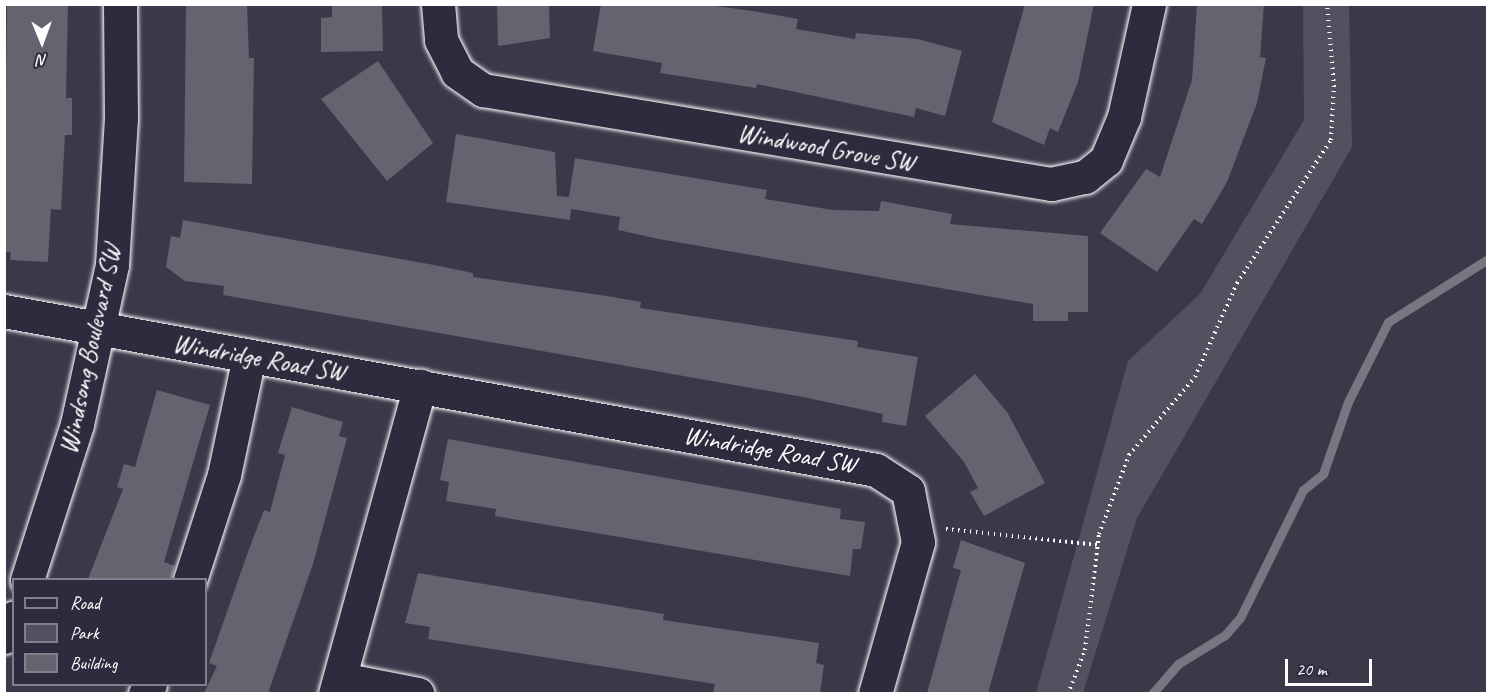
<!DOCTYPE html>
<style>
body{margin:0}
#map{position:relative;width:1492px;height:698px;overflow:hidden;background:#3c3749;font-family:Caveat,sans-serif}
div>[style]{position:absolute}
.green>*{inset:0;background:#555060}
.stream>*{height:9px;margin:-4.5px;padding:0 4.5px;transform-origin:4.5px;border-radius:4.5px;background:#797682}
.building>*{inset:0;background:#666270}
.path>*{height:4px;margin-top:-2px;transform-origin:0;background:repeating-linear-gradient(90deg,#fff 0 1.5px,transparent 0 6px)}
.roads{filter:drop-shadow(0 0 2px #fff) drop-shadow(0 0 2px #fff)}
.minor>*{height:33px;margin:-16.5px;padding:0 16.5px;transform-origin:16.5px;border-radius:16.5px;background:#2f2a3d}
span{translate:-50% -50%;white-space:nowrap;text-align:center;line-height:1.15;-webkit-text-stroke:4.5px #2f2a3d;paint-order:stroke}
.street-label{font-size:26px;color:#fff}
.frame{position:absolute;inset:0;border:6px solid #fff;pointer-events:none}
.legend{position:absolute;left:12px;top:578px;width:195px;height:108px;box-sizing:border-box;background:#2f2a3d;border:2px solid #827f8b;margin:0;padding:8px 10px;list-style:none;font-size:18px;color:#fff}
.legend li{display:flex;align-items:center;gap:12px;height:30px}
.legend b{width:30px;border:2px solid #827f8b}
.north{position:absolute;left:12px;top:12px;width:60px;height:60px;-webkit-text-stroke:4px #2f2a3d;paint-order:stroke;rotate:179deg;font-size:16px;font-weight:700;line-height:24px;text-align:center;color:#fff}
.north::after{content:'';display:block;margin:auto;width:21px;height:27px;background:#fff;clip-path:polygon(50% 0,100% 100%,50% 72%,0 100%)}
.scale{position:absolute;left:1285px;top:659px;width:87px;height:27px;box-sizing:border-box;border:3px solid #fff;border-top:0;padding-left:8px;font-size:18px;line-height:21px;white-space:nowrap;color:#fff;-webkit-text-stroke:4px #2f2a3d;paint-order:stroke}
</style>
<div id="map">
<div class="green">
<div style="clip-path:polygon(1303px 5px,1349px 5px,1352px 147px,1137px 518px,1083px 693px,1036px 693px,1128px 361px,1200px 294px,1304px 120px)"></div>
</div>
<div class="stream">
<div style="left:1152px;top:694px;width:40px;rotate:-49deg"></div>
<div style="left:1178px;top:664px;width:55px;rotate:-31.7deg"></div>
<div style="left:1225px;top:635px;width:23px;rotate:-49deg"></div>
<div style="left:1240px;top:618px;width:143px;rotate:-63.8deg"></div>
<div style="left:1303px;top:490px;width:26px;rotate:-39deg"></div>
<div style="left:1323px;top:474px;width:76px;rotate:-70.9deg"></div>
<div style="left:1348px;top:402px;width:89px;rotate:-63.4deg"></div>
<div style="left:1388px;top:322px;width:118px;rotate:-32.2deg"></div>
</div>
<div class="building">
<div style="clip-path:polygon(7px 4px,68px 4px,66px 98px,72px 98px,72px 135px,65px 135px,61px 210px,51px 209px,48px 262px,10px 260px,11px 252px,4px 252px)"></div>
<div style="clip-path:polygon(186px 4px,247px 4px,249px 58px,254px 58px,252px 184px,184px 182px)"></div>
<div style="clip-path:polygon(332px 4px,382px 4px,383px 51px,321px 52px,321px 18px,332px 17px)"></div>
<div style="clip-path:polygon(497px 4px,549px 4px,550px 38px,498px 46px)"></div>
<div style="clip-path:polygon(601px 4px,701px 4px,753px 11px,798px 19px,796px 29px,855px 39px,856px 33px,918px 39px,962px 51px,945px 116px,916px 108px,914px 117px,757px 84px,756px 88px,660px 73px,662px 63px,593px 51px)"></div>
<div style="clip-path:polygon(1025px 4px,1094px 4px,1078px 82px,1058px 132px,1050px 128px,1044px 145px,992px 122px)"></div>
<div style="clip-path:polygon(1197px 4px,1264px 4px,1260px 57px,1266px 58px,1257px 103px,1227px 182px,1202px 224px,1194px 219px,1157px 272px,1100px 233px,1146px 169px,1160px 177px,1192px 80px)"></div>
<div style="clip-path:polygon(378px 61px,433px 143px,387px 181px,321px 99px)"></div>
<div style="clip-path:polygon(456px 134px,555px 152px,557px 196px,569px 197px,575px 158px,767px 190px,765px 199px,833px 210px,879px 211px,881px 201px,952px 214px,950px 224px,1088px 236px,1088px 312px,1068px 312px,1068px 321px,1033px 321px,1033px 304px,659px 239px,618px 230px,620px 217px,571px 209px,570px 220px,446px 202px)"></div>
<div style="clip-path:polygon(183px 220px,434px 265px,473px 273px,473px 277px,607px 296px,641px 302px,640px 308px,858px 341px,857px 347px,918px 357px,906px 426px,882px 422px,883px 414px,803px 397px,223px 295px,224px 286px,185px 281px,166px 267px,171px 236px,180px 238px)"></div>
<div style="clip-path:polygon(975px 374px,1007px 412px,1045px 483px,984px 516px,970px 492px,978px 488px,964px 462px,925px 416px)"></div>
<div style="clip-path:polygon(157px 390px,210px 405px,164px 562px,175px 566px,172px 579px,88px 579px,123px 489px,117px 487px,124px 464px,135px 467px)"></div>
<div style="clip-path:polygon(292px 407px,343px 422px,339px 436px,347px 438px,313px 564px,268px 693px,204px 693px,217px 666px,209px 663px,249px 549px,264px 510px,270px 512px,285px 455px,278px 453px)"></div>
<div style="clip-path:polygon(448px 439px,841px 509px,840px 519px,865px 522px,861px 549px,853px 549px,850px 576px,495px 516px,496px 509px,446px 501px,449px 482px,440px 480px)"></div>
<div style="clip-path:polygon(961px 540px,1025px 563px,988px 693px,927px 693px,961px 570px,953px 568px)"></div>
<div style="clip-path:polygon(418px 573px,664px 614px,663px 620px,819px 643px,816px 663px,824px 665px,820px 693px,713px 693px,715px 684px,428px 639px,430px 627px,405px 623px)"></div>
</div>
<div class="path">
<div style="left:946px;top:529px;width:153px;rotate:6deg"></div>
<div style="left:1068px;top:694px;width:47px;rotate:-68.9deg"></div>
<div style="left:1085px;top:650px;width:117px;rotate:-83.1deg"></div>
<div style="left:1099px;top:534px;width:85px;rotate:-69.2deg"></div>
<div style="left:1129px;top:455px;width:102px;rotate:-49.8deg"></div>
<div style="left:1195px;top:377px;width:103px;rotate:-65.9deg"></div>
<div style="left:1237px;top:283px;width:171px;rotate:-56.7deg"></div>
<div style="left:1331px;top:140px;width:53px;rotate:-86.8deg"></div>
<div style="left:1334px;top:87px;width:83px;rotate:-94.8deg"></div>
</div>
<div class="roads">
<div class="minor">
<div style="left:438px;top:4px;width:36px;rotate:85deg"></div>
<div style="left:441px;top:40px;width:36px;rotate:63deg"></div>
<div style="left:457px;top:72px;width:32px;rotate:35deg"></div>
<div style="left:483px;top:90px;width:576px;rotate:9.4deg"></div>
<div style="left:1051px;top:184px;width:35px;rotate:-12deg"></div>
<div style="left:1085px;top:177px;width:27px;rotate:-39deg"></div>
<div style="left:1106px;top:160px;width:47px;rotate:-67.3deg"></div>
<div style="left:1124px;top:117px;width:116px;rotate:-77.5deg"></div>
<div style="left:4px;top:311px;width:886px;rotate:10.33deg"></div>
<div style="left:876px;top:470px;width:38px;rotate:33deg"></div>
<div style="left:908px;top:491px;width:52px;rotate:78.9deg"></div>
<div style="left:918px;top:542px;width:158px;rotate:105.8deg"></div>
<div style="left:27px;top:580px;width:164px;rotate:-72.2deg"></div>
<div style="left:77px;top:424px;width:163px;rotate:-77.6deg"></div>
<div style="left:112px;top:265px;width:147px;rotate:-86.5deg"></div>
<div style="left:121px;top:118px;width:114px;rotate:-90.5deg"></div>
<div style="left:190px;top:580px;width:110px;rotate:-72.1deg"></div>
<div style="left:224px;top:475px;width:122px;rotate:-78.1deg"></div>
<div style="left:4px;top:637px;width:22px;rotate:-63deg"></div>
<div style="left:341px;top:679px;width:78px;rotate:11deg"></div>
<div style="left:145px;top:694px;width:11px;rotate:-63deg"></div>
<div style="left:335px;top:694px;width:320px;rotate:-74.6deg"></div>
</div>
</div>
<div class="street-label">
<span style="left:826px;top:148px;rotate:10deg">Windwood Grove SW</span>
<span style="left:90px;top:349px;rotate:-78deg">Windsong Boulevard SW</span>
<span style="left:259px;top:358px;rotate:10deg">Windridge Road SW</span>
<span style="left:770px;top:450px;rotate:10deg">Windridge Road SW</span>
</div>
<div class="frame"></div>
<ul class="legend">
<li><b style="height:8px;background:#2f2a3d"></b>Road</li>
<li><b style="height:16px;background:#555060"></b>Park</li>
<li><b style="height:16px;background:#666270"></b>Building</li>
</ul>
<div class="north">N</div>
<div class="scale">20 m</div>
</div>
